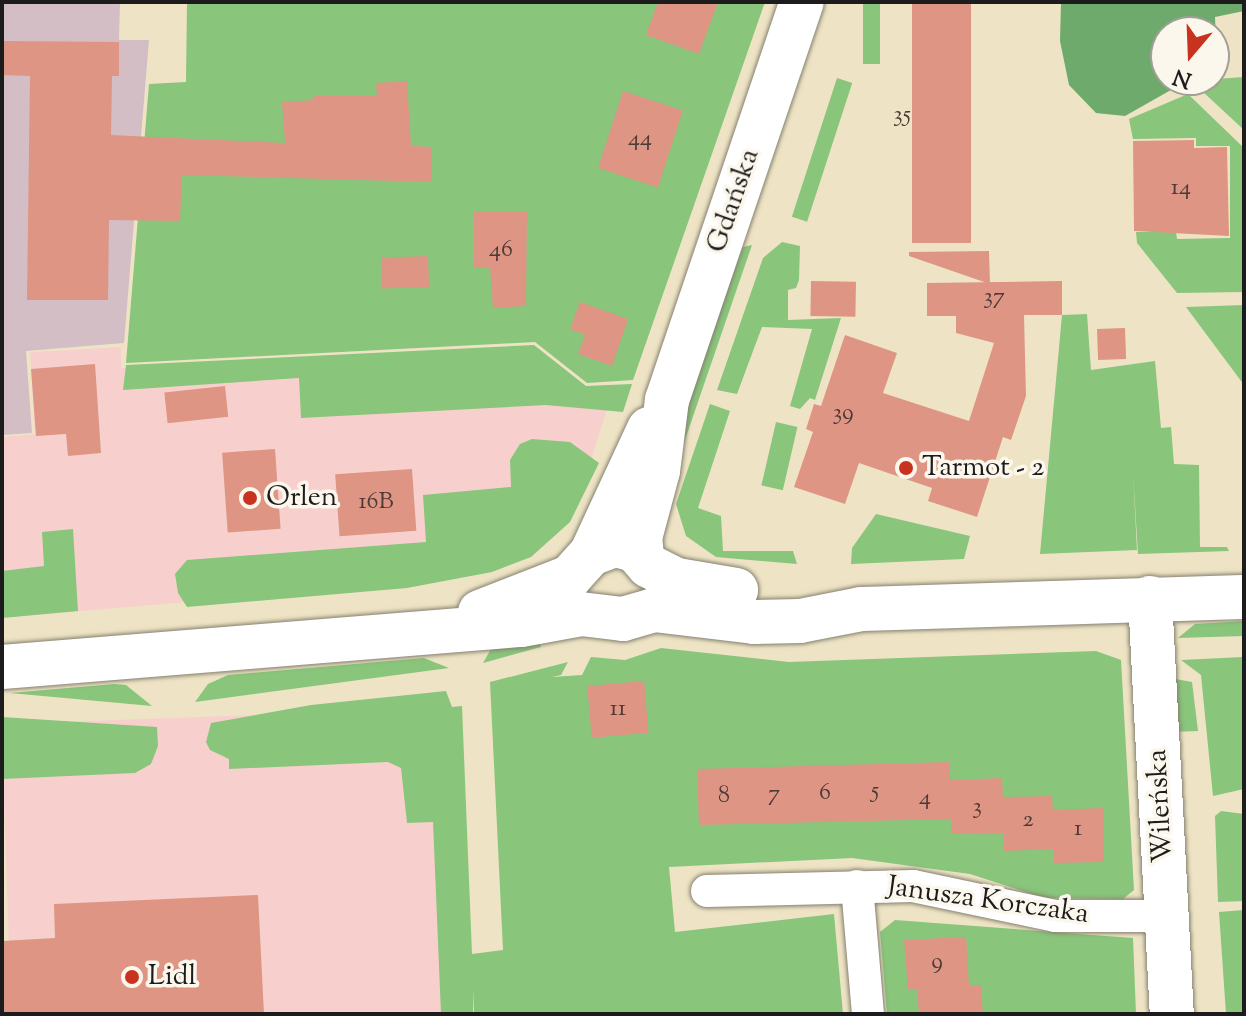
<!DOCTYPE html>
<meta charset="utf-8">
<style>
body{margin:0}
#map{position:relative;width:1246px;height:1016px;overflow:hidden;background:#eee4c5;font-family:"Sorts Mill Goudy",serif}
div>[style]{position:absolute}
.built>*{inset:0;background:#f7d0ce;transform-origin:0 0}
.industrial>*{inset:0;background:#d2bec4}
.green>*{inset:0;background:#89c57b;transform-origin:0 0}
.forest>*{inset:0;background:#6eaa6b}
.building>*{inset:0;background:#de9584;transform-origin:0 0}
.roads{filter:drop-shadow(0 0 2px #858070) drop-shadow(0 0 2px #858070)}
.street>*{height:32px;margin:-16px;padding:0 16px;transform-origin:16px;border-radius:16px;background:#fff}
.secondary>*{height:44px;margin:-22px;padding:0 22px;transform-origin:22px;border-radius:22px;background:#fff}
.dots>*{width:22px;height:22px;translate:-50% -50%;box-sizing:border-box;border:4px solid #fbf7ec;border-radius:50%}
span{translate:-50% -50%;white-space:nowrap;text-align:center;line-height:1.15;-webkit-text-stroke:7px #fbf7ec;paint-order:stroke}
.number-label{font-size:24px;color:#4c3a36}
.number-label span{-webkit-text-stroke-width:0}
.street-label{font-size:28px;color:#1c1c1c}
.poi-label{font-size:28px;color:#1c1c1c}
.left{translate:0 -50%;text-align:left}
.frame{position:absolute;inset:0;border:4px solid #1c1c1c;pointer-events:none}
.north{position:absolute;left:1150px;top:16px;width:80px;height:80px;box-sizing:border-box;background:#fbf7ec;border:2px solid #a29f99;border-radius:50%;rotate:199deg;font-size:22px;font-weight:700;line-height:32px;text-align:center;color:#1c1c1c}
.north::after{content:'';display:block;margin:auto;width:28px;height:36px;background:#c8321e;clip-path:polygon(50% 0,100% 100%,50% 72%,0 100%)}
</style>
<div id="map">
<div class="built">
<div style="clip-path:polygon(121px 347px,121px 368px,532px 348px,608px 406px,589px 466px,416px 582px,2px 618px,2px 437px,35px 434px,30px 352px)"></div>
<div style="left:458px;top:708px;width:306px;height:457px;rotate:88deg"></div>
</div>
<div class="industrial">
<div style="clip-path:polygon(2px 2px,120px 2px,119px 40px,149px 40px,124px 343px,26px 351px,32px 433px,2px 435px)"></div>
</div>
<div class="green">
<div style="clip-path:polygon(187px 2px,765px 2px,633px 380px,587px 383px,535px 342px,126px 363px,149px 84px,186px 82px)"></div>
<div style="left:863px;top:2px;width:17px;height:62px"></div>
<div style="clip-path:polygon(1244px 77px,1244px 130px,1202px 91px,1202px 80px)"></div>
<div style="left:837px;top:78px;width:16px;height:146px;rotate:18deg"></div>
<div style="clip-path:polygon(1188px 94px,1244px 148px,1244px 292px,1177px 293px,1137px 243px,1136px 232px,1176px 232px,1177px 239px,1230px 238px,1230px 146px,1196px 146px,1196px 138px,1133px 139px,1129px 119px)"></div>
<div style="clip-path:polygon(782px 242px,800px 246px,799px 280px,796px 288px,788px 290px,788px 320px,841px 318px,815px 400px,810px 398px,800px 409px,790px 406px,812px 329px,762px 327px,737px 394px,717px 390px,763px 258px)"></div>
<div style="clip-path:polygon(752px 245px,666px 495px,695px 378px,743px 247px)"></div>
<div style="clip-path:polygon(1244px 305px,1244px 385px,1186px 307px)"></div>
<div style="clip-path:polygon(1087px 314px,1091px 370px,1155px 361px,1161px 428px,1171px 427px,1174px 464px,1199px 465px,1200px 547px,1227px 547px,1229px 551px,1138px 554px,1133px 472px,1137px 550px,1040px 554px,1062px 315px)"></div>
<div style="clip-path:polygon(534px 345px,586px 386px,632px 384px,623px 412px,546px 405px,301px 418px,299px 378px,123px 390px,126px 365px)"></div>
<div style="clip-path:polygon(710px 404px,730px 411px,698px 508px,721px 516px,723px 551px,793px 551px,797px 564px,716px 557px,686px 536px,676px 504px)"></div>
<div style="left:776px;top:422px;width:22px;height:65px;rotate:13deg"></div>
<div style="clip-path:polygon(532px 439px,570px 442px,599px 463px,570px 522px,531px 557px,492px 572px,407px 588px,187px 607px,178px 593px,175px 574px,187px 560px,426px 542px,423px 495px,511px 487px,510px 460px,520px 444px)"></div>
<div style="clip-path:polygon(876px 514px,970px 536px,964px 559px,851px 564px,852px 548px)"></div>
<div style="clip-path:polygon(73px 529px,78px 611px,2px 618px,2px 571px,44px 566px,42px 532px)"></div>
<div style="clip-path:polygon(1244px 621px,1244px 636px,1178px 638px,1195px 624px)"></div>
<div style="clip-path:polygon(537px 633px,541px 647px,483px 663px,492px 647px)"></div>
<div style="clip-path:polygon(661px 648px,789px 662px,1096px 651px,1121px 660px,1134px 890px,1123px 899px,1044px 898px,970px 874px,852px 858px,669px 867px,675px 932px,834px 914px,843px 1014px,474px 1014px,473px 988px,473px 1014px,441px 1014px,433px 822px,407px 823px,401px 768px,388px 762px,229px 769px,229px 759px,210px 750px,206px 742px,211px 723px,311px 705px,446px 691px,452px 707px,462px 706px,472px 954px,503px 950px,490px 682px,568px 662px,561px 675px,552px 677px,582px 675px,591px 657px,625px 660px)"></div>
<div style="clip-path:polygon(1243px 657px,1244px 789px,1213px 796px,1201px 675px,1181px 660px)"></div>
<div style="clip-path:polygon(424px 658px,449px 668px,195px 702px,208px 684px,228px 675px)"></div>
<div style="clip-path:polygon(1170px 678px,1192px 682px,1198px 731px,1173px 732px)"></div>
<div style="clip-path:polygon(126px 685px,152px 706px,10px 693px,114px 684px)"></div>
<div style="clip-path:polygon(2px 717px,157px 727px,158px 746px,151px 764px,135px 773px,2px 779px)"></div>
<div style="clip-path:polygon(1221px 811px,1244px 814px,1244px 901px,1218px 902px,1215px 816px)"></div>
<div style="clip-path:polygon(1244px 910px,1244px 1012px,1226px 1014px,1219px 912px)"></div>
<div style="clip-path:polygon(895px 920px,1133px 938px,1136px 1014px,887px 1014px,880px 932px)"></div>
</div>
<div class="forest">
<div style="clip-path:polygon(evenodd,1061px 2px,1244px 2px,1244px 11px,1215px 17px,1218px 86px,1178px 86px,1125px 116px,1096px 113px,1069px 85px,1060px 41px,1061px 2px,1166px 32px,1214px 32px,1214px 80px,1166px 80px,1166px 32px)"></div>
</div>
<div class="building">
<div style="clip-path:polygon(658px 2px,718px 2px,699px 54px,646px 35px)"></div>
<div style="left:912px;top:2px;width:59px;height:241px"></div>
<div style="clip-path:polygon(2px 41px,119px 42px,119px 76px,112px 76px,111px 135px,285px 143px,282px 102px,314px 100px,314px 96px,377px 96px,376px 83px,407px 81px,411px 146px,432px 147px,432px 182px,182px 175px,180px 221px,109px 220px,108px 300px,27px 300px,30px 76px,2px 75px)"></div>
<div style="left:623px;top:91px;width:63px;height:81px;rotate:18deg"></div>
<div style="clip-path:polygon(1194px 140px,1194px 148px,1227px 147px,1229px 236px,1134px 231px,1133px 141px)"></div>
<div style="clip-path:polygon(474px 211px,527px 212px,526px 306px,493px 308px,490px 268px,474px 268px)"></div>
<div style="clip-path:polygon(989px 251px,990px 284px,909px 256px,909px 252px)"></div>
<div style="left:428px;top:256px;width:31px;height:47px;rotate:88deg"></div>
<div style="left:811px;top:281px;width:45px;height:35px;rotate:1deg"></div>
<div style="clip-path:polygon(1062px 281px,1062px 315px,1024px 315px,1026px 396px,1011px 440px,1003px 437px,977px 517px,928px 501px,932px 488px,859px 463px,845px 504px,794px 487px,813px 432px,806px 429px,814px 404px,821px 406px,845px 335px,897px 353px,883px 393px,969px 421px,994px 343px,956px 333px,956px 316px,927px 316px,927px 283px)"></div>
<div style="clip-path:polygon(580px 302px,628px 319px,612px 366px,578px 354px,585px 335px,570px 329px)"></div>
<div style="left:1125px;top:328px;width:31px;height:28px;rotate:88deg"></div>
<div style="clip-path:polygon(95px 364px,101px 453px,68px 456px,66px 434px,36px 436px,31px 369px)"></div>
<div style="left:225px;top:386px;width:31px;height:61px;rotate:84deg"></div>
<div style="left:275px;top:449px;width:80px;height:53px;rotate:86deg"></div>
<div style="left:412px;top:469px;width:62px;height:77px;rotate:86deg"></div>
<div style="left:644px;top:681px;width:52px;height:57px;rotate:85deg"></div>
<div style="clip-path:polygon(949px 762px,950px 780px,1002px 778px,1003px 797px,1052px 796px,1053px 810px,1103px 808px,1104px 862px,1054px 863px,1054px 849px,1004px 851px,1004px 833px,951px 834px,951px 819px,699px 825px,697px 769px)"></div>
<div style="clip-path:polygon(258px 895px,264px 1014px,2px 1014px,2px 941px,55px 938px,54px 904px)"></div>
<div style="clip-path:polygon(966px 937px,969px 986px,981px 985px,983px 1014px,919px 1014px,917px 990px,908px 990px,904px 940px)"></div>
</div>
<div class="roads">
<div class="street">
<div style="left:857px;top:886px;width:128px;rotate:85.1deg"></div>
<div style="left:707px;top:891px;width:206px;rotate:-1.4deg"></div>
<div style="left:913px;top:886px;width:145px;rotate:11.9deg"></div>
<div style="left:1055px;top:916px;width:111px"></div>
</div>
<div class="secondary">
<div style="left:591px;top:554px;width:138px;rotate:-65.1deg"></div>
<div style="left:642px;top:556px;width:18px;rotate:-96deg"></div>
<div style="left:640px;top:538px;width:69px;rotate:-75deg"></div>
<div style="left:658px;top:471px;width:72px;rotate:-82.8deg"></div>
<div style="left:667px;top:400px;width:420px;rotate:-71.3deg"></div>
<div style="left:1150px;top:598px;width:417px;rotate:87deg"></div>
<div style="left:480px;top:612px;width:97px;rotate:-21.3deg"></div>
<div style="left:570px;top:577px;width:31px;rotate:-48deg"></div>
<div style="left:591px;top:554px;width:26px;rotate:-21deg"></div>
<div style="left:615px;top:545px;width:21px;rotate:14deg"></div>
<div style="left:635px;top:550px;width:21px;rotate:49deg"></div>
<div style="left:649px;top:566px;width:31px;rotate:27deg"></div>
<div style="left:677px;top:580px;width:60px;rotate:9.6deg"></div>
<div style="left:2px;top:667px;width:521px;rotate:-4.63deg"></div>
<div style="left:521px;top:625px;width:61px;rotate:-10.4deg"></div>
<div style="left:581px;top:614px;width:42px;rotate:6.8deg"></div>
<div style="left:623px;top:619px;width:32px;rotate:-16deg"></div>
<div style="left:654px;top:610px;width:101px;rotate:6.8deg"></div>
<div style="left:754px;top:622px;width:46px;rotate:-1.2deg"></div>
<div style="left:800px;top:621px;width:62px;rotate:-11.1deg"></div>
<div style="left:861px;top:609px;width:383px;rotate:-1.8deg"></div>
</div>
</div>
<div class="dots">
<div style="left:906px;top:468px;background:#c8321e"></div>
<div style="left:250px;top:498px;background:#c8321e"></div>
<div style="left:132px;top:977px;background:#c8321e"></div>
</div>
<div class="number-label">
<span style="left:902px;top:116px">35</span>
<span style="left:640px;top:140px">44</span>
<span style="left:1181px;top:189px">14</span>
<span style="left:501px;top:251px">46</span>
<span style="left:994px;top:298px">37</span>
<span style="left:843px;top:414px">39</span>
<span style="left:376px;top:503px">16B</span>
<span style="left:618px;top:710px">11</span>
<span style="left:875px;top:792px">5</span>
<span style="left:825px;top:794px">6</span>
<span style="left:774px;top:795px">7</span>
<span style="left:724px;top:797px">8</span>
<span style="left:925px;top:799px">4</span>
<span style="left:977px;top:808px">3</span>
<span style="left:1028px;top:821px">2</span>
<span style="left:1078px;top:830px">1</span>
<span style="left:937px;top:963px">9</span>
</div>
<div class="street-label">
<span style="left:734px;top:201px;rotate:-71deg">Gdańska</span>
<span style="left:1161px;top:806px;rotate:-93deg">Wileńska</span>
<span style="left:988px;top:901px;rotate:8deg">Janusza Korczaka</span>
</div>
<div class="poi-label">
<span class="left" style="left:922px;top:468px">Tarmot - 2</span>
<span class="left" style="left:266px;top:498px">Orlen</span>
<span class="left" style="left:148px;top:977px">Lidl</span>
</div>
<div class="frame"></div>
<div class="north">N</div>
</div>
